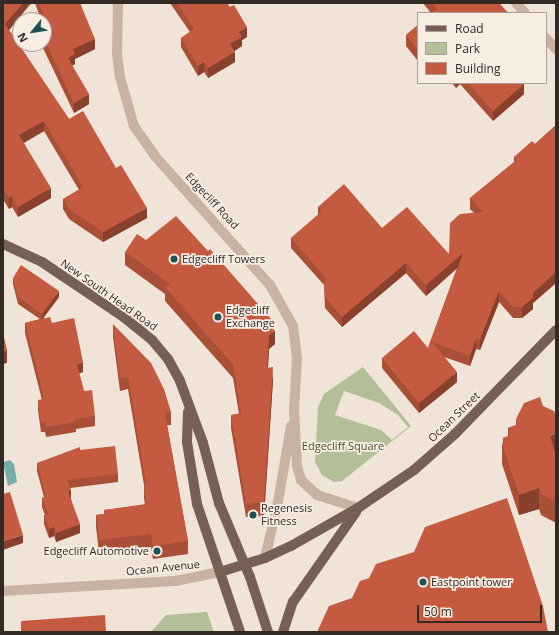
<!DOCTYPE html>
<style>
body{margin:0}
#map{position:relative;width:559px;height:635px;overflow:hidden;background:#f0e3d7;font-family:"Open Sans",sans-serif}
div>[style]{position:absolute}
.green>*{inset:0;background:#b3bf97}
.water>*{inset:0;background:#76adad}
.minor>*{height:10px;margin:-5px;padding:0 5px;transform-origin:5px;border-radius:5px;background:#c8b2a3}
.major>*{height:10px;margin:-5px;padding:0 5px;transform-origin:5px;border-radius:5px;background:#755f56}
.wall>*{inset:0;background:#a94e37}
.shaded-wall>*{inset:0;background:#89402d;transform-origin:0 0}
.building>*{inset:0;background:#c45b40}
.dots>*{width:11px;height:11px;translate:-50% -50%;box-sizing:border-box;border:2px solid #f8ede3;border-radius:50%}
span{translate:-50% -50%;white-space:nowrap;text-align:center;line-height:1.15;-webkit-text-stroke:3.5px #f8ede3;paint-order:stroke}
.street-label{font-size:11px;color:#332925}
.poi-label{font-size:11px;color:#332925}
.left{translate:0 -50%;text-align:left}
.right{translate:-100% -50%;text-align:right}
.park-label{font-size:11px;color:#445129}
.frame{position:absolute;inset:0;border:4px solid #332925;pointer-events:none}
.legend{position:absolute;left:417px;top:12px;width:130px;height:72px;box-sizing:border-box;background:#f8ede3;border:1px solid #a99f97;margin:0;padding:5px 7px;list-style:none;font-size:12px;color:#332925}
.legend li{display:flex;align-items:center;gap:8px;height:20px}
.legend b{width:20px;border:1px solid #a99f97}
.north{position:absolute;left:12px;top:12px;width:40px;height:40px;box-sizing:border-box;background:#f8ede3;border:1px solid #a99f97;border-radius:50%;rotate:240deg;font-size:11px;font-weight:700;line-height:16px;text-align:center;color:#332925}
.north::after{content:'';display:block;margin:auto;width:14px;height:18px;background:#1c5253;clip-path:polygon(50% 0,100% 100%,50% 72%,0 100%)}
.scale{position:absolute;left:417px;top:605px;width:125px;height:18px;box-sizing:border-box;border:2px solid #332925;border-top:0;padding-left:5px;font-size:12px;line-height:14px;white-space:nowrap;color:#332925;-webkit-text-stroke:3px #f8ede3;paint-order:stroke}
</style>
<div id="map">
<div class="green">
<div style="clip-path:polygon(evenodd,363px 367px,411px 426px,342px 481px,334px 482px,322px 475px,315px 462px,318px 407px,324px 394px,363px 367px,344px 391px,379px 403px,398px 415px,408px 427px,392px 440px,381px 430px,335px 415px,344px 391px)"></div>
<div style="clip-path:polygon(207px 612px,214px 632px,151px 632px,166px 615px)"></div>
</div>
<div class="water">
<div style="clip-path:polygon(10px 460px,14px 464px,17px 482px,8px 486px,3px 462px)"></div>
</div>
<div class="minor">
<div style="left:118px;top:3px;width:51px;rotate:91.1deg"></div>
<div style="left:117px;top:54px;width:23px;rotate:83deg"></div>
<div style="left:120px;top:77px;width:51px;rotate:74.1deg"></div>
<div style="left:134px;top:126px;width:35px;rotate:55deg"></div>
<div style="left:154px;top:155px;width:174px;rotate:48.3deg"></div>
<div style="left:270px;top:285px;width:47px;rotate:60.7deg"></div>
<div style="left:293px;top:326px;width:31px;rotate:83deg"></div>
<div style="left:297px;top:357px;width:54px;rotate:93.2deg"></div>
<div style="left:294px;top:411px;width:55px;rotate:86.9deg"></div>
<div style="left:297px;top:466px;width:15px;rotate:74deg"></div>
<div style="left:301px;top:480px;width:22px;rotate:43deg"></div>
<div style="left:317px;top:495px;width:43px;rotate:17.6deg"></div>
<div style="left:516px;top:3px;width:13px;rotate:48deg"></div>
<div style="left:546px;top:38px;width:15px;rotate:48deg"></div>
<div style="left:265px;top:558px;width:57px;rotate:-76.9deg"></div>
<div style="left:278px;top:502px;width:77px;rotate:-80.3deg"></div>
<div style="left:3px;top:591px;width:172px;rotate:-3.3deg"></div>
<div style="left:175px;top:581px;width:46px;rotate:-11.3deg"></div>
</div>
<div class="major">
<div style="left:3px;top:244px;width:43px;rotate:24.8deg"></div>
<div style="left:42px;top:262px;width:100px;rotate:34deg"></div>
<div style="left:125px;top:318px;width:35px;rotate:39deg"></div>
<div style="left:152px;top:340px;width:25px;rotate:50deg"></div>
<div style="left:168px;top:359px;width:25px;rotate:61deg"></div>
<div style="left:180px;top:381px;width:66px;rotate:69.6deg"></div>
<div style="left:203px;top:443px;width:62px;rotate:75.1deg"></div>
<div style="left:219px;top:503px;width:80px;rotate:67.3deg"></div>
<div style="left:250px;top:577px;width:58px;rotate:71.9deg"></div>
<div style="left:188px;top:412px;width:30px;rotate:92deg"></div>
<div style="left:187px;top:442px;width:63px;rotate:80.8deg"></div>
<div style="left:197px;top:504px;width:135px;rotate:71.4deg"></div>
<div style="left:220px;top:572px;width:47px;rotate:-17.3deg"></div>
<div style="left:265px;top:558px;width:29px;rotate:-25deg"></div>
<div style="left:291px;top:546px;width:77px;rotate:-29.6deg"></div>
<div style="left:358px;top:508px;width:68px;rotate:-34.2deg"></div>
<div style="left:414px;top:470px;width:55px;rotate:-41.3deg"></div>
<div style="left:455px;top:434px;width:145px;rotate:-45.8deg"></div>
<div style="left:283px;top:632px;width:32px;rotate:-72deg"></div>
<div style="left:293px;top:602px;width:110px;rotate:-55deg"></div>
</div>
<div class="wall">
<div style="clip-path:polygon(3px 3px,31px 3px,9px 30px,69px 119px,116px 168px,147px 218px,103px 242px,69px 219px,63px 209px,63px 199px,79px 190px,44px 131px,24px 143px,51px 198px,18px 217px,12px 207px,9px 209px,4px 201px,3px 201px)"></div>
<div style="clip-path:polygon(35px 3px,80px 3px,95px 49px,75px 59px,75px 64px,72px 65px,89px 104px,74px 113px,43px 48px,44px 36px,46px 33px,44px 28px,44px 20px,41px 20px)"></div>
<div style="clip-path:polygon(170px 3px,227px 3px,247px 37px,242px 40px,242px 46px,234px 51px,235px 62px,208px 78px,204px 72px,198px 76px,181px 47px,181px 38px,190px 32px)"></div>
<div style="clip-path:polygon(423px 3px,499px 3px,508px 13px,431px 13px)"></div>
<div style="clip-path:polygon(418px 25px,418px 61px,406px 46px,406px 35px)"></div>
<div style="clip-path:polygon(452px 83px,525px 83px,524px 84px,524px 94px,493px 121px,460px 84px,456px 88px)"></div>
<div style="clip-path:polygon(556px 125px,556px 283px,533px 303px,533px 309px,522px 318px,513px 318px,499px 302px,480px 350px,476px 349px,470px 366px,444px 357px,457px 382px,419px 413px,382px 368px,382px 358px,428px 348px,457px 268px,426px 296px,406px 273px,342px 327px,325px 308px,324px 285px,291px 248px,291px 238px,318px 215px,318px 207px,382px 228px,449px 254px,474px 213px,470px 209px,470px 198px,514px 162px,514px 157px,535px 144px)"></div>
<div style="clip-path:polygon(125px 252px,271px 326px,275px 344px,269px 349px,268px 368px,273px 380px,264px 516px,246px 517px,231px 428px,231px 415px,239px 414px,233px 378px,165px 301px,165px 294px,125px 265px)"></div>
<div style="clip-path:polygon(13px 278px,59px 297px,43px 318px,52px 323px,83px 372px,79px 373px,84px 391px,95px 416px,95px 426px,76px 429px,76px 432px,46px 437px,45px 432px,41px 432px,38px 410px,38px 400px,42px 400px,25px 333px,25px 323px,40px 319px,18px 304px,13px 284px)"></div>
<div style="clip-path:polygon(113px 324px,171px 412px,171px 425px,167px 425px,188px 541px,188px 554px,153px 559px,151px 547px,99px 553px,96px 527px,96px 515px,104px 514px,104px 510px,145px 505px,144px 498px,144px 485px,128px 389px,120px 391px,113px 337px)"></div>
<div style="clip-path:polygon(516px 419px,556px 454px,556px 523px,541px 515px,539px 509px,519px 515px,502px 464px,502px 444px,503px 443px,503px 438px,508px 436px,508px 428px,516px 425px)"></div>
<div style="clip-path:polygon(80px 450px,118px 474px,118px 482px,70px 488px,71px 499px,80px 533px,56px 542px,54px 536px,49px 538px,44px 524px,44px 515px,45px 515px,42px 507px,42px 498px,44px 497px,37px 471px,37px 463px)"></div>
</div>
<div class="shaded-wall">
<div style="clip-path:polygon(23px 3px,31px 3px,5px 35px,5px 24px)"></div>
<div style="clip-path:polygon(247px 27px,247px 37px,242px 40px,242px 46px,230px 54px,230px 44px,239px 32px)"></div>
<div style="clip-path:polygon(95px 39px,95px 49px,75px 59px,75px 64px,68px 68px,68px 58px,73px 49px)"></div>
<div style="clip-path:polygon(235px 52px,235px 62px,208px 78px,208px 68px)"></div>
<div style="clip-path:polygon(204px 62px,204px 72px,198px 76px,198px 66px)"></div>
<div style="clip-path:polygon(456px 83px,460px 83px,460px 84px,456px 88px)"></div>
<div style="clip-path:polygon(519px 83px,525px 83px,524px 84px,524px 94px,493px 121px,493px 111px)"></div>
<div style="clip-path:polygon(89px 94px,89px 104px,74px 113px,74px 103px)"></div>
<div style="clip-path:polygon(44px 121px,44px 131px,19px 145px,19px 135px)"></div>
<div style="clip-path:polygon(51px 188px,51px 198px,18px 217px,18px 207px)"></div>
<div style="left:4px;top:190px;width:11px;height:1px;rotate:90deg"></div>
<div style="clip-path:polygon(12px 196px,12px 207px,9px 209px,9px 198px)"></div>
<div style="clip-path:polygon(147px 208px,147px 218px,103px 242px,103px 232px)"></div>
<div style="clip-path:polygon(463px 253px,463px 263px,426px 296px,426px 285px)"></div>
<div style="clip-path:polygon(406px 263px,406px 273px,342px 327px,342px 317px)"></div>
<div style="clip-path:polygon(556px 272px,556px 283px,533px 303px,533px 309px,522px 318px,522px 307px,533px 293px)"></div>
<div style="clip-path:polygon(59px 291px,59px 297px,42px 320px,42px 314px)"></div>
<div style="clip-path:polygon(499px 291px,499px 302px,480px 350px,480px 339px)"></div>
<div style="clip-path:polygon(271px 319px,271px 333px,267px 322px)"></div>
<div style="clip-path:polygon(275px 331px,275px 344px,269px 349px,267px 381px,267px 368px,269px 335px)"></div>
<div style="clip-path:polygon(476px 338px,476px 349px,470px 366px,470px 356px)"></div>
<div style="clip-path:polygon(7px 350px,7px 363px,3px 364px,3px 351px)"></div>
<div style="clip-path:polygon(83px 362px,83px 372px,77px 374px,77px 364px)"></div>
<div style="clip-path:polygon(273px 367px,273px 380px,264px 516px,264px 502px)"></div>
<div style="clip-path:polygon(457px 372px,457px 382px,419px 413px,419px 403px)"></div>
<div style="clip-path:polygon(556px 433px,556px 454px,550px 456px,550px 436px)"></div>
<div style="clip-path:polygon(539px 488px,539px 509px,519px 515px,519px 495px)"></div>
<div style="clip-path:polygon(71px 490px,71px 499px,68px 500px,68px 491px)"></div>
<div style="clip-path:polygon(80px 524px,80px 533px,56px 542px,56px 533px)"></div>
<div style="clip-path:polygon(54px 527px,54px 536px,49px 538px,49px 529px)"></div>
<div style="clip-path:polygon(23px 535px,23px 543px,3px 550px,3px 541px)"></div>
</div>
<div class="building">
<div style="clip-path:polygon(3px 3px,23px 3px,5px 24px,69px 119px,83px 111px,116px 168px,121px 165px,147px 208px,103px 232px,69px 209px,63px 199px,83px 187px,44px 121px,19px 135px,51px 188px,18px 207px,12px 196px,9px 198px,4px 190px,3px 191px)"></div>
<div style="clip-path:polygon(39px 3px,80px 3px,95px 39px,73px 49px,75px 54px,68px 58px,89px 94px,74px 103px,44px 39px,44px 36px,48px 28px)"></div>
<div style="clip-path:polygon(177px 3px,227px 3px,230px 7px,234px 5px,247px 27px,239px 32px,242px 37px,230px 44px,235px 52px,208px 68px,204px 62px,198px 66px,181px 38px,194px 29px)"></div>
<div style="clip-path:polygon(432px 3px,499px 3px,508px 13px,432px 13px,437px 9px)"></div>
<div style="clip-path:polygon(418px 25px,418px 50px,406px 35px)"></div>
<div style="clip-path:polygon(468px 83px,523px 83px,524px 84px,493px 111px)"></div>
<div style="clip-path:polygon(556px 125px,556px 272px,533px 293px,533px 298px,522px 307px,513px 307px,499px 291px,480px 339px,476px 338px,470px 356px,432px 342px,457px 372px,419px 403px,382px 358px,414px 331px,428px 348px,463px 253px,426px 285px,406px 263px,342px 317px,325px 297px,324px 282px,327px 279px,291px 238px,322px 211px,318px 207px,344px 184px,382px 228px,407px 207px,449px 254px,450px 223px,460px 214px,483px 212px,470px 198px,517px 160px,514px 157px,532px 141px,535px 144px)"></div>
<div style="clip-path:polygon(176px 216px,208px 251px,210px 249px,271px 319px,267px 322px,275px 331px,269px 335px,267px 368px,273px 367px,264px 502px,246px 504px,231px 415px,241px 413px,233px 365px,165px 287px,170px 284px,125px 252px,137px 234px,146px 240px)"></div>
<div style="clip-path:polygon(21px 265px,59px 291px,42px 314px,18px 297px,13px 278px)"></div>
<div style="clip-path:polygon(50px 317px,52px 323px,74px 318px,83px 362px,77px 364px,84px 391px,92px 390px,95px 416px,75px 419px,76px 422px,46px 427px,45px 422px,41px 423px,38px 400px,43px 399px,43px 395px,25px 323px)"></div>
<div style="clip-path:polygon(113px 324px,151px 363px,164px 389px,171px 412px,165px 413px,188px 541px,153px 546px,151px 534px,99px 540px,96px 515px,105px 514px,104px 510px,146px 504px,144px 485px,146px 485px,128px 377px,120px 378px)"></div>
<div style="clip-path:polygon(3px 333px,7px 350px,3px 351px)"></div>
<div style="clip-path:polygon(540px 397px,543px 406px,554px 411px,556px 418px,556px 433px,550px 436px,556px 455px,556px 502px,541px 494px,539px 488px,519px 495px,502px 444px,505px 443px,503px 438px,510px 436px,508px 428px,517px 425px,516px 419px,524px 403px)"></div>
<div style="clip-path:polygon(115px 446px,118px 474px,67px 480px,71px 490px,68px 491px,80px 524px,56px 533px,54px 527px,49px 529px,44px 515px,48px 514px,42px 498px,46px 497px,37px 463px,80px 447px,80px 450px)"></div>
<div style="clip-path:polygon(10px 492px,23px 535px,3px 541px,3px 494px)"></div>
<div style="clip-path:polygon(507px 498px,543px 606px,548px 632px,318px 632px,318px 630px,329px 606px,352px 598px,360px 581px,369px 578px,376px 564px,414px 552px,425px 527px)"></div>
<div style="clip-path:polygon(105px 615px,106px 632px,21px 632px,21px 621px)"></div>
</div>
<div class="dots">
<div style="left:174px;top:259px;background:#1c5253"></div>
<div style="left:218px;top:317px;background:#1c5253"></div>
<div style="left:253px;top:515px;background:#1c5253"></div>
<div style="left:157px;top:551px;background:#1c5253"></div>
<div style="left:423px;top:582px;background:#1c5253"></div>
</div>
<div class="street-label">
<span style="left:212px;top:201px;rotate:47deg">Edgecliff Road</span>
<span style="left:109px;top:295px;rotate:35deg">New South Head Road</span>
<span style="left:454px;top:417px;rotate:-44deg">Ocean Street</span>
<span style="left:163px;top:568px;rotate:-6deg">Ocean Avenue</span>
</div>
<div class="poi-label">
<span class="left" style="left:182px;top:259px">Edgecliff Towers</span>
<span class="left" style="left:226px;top:317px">Edgecliff<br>Exchange</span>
<span class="left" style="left:261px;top:515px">Regenesis<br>Fitness</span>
<span class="right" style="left:149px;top:551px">Edgecliff Automotive</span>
<span class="left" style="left:431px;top:582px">Eastpoint tower</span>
</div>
<div class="park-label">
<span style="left:343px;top:446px">Edgecliff Square</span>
</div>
<div class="frame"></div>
<ul class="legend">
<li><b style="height:5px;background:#755f56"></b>Road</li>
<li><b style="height:11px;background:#b3bf97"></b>Park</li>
<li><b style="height:11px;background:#c45b40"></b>Building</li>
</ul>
<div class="north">N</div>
<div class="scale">50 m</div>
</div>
